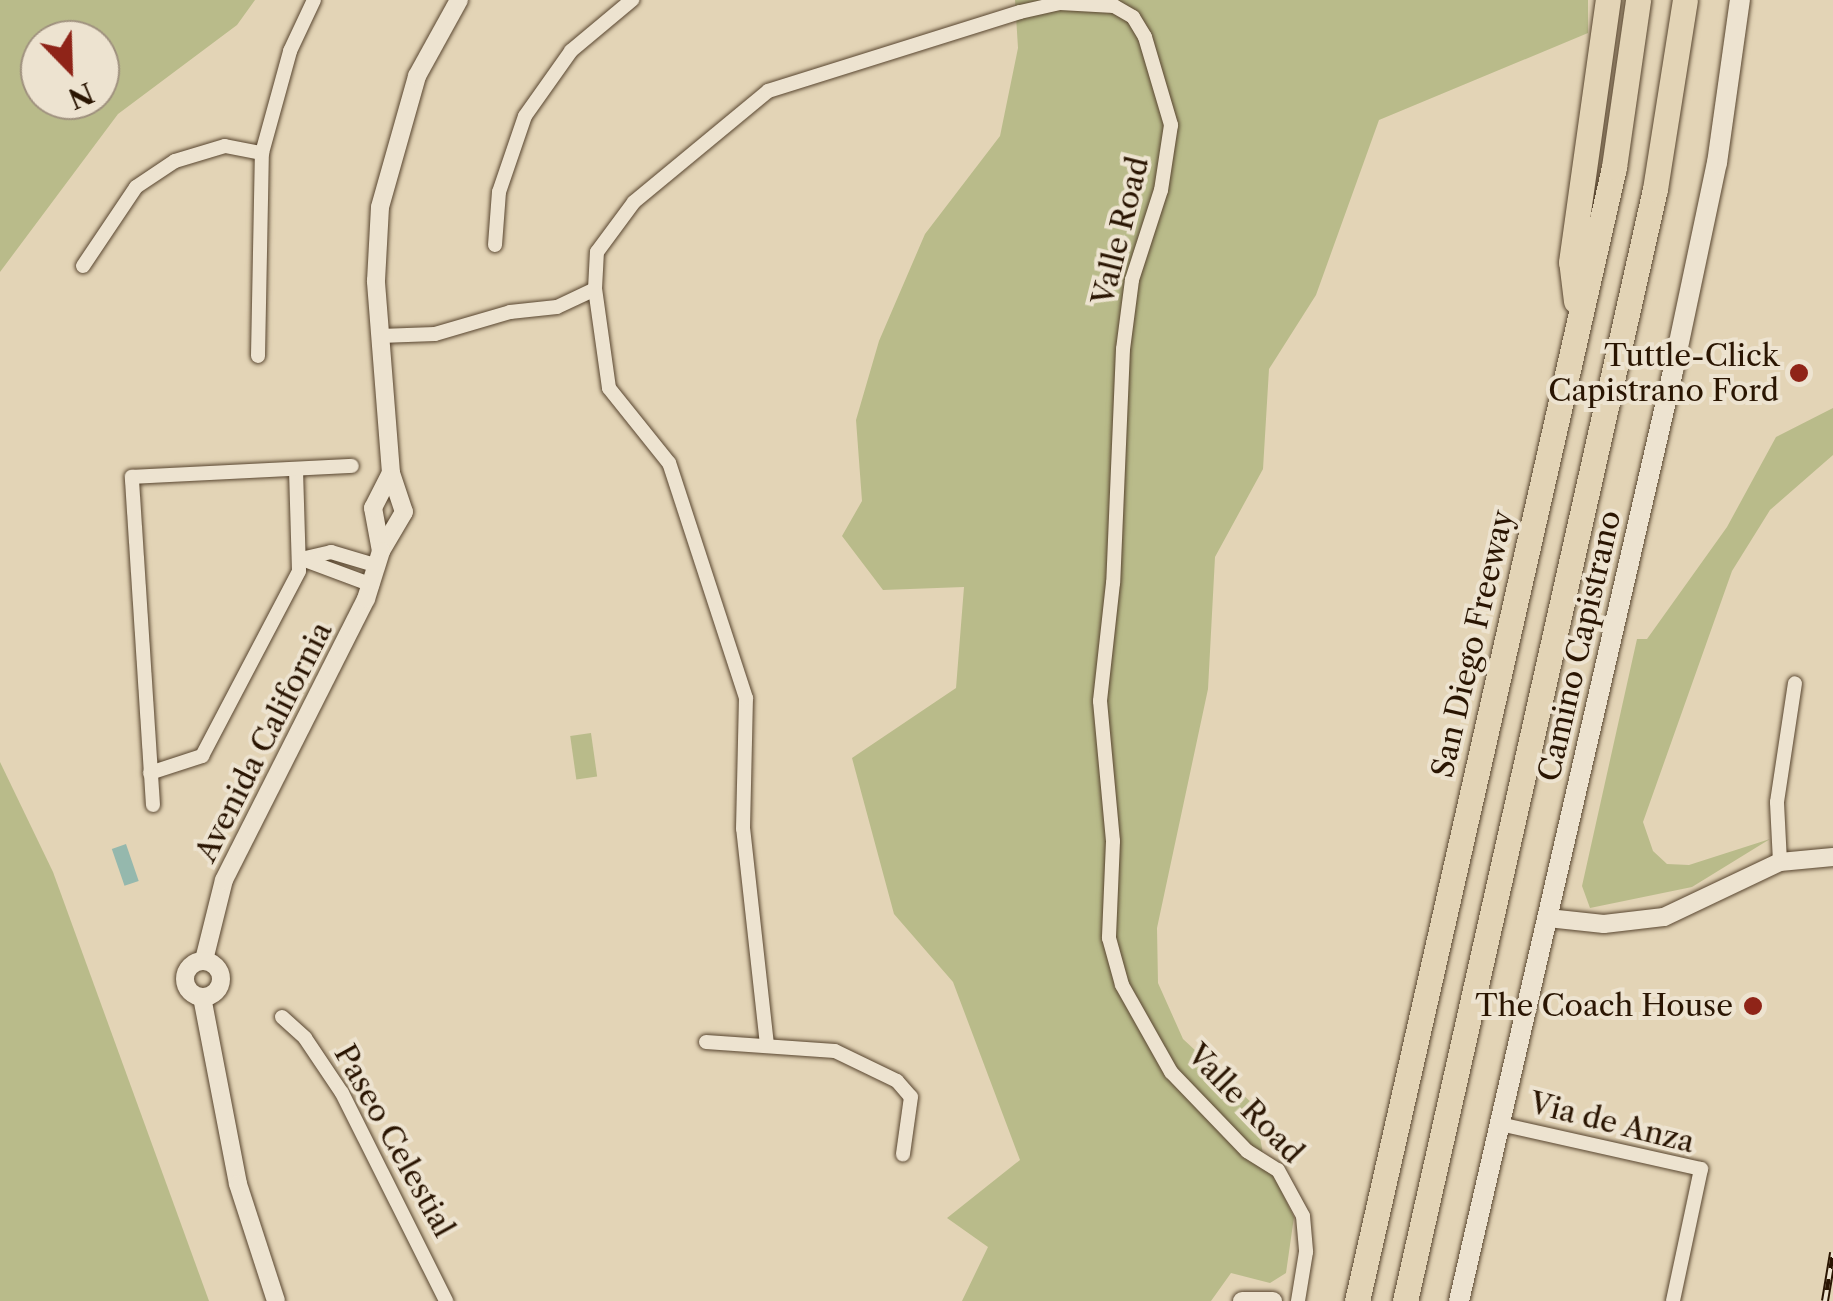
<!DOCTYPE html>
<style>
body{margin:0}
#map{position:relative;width:1833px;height:1301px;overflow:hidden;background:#e3d4b6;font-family:"Libre Caslon Text",serif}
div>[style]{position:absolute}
.green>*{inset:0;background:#b9bb8a;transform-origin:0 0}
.water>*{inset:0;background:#95b8ad;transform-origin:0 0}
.roads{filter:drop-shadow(0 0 2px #58452f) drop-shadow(0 0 2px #58452f)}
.minor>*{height:14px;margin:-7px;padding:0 7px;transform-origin:7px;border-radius:7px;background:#ede3d0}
.tertiary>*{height:18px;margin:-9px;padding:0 9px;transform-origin:9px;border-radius:9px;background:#ede3d0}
.tertiary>.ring{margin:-9px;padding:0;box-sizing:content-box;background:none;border:18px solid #ede3d0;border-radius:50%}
.secondary>*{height:20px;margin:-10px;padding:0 10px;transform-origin:10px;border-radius:10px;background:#ede3d0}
.motorway>*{height:25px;margin:-12.5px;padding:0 12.5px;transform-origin:12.5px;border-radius:12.5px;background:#e3d4b6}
.rail>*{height:8px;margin-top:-4px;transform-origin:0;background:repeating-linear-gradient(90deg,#ede3d0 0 11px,#2a1502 0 22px);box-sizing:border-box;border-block:2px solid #2a1502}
.dots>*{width:28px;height:28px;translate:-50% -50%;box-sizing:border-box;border:5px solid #ede3d0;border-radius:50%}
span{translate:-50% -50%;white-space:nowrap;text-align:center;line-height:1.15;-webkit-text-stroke:8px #ede3d0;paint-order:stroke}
.street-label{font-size:30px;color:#2a1502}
.poi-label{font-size:30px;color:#2a1502}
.right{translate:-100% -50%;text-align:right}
.north{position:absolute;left:20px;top:20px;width:100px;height:100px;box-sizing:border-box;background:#ede3d0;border:2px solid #9f917e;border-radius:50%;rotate:157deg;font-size:28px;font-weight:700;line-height:40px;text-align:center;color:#2a1502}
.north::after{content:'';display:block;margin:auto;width:35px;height:45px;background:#8f2418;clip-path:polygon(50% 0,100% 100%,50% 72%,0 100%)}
</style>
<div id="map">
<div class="green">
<div style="clip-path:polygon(evenodd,0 0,255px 0,237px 25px,118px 114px,0 272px,0 0,40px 40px,100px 40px,100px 100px,40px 100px,40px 40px)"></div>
<div style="clip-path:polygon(1015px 0,1588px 0,1588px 33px,1379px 120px,1316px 295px,1269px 369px,1263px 469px,1215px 557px,1208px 689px,1157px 928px,1158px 983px,1183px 1039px,1254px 1105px,1263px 1154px,1294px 1217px,1286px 1273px,1270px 1283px,1231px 1273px,1211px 1301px,962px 1301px,988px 1247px,947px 1218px,1020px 1160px,953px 982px,894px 914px,852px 758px,956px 688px,964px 587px,883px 590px,842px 536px,862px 501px,856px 420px,879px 341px,925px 234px,1000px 136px,1018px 48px)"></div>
<div style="clip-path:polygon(1833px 408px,1833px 455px,1770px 510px,1732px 571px,1643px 822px,1653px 851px,1667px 864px,1689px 865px,1770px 839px,1692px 887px,1590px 908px,1582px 886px,1637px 639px,1647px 639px,1727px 527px,1776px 437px)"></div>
<div style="left:591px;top:733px;width:44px;height:21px;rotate:82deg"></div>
<div style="clip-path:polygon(0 762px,53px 872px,209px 1301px,0 1301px)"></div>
</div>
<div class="water">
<div style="left:126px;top:844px;width:39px;height:15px;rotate:71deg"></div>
</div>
<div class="roads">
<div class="minor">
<div style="left:495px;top:245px;width:53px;rotate:-85.7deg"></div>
<div style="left:499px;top:192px;width:80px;rotate:-71.1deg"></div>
<div style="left:525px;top:116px;width:80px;rotate:-54.7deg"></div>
<div style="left:571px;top:51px;width:80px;rotate:-39.9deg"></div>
<div style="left:83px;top:266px;width:95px;rotate:-56.1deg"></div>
<div style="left:136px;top:187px;width:47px;rotate:-33.7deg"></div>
<div style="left:175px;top:161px;width:52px;rotate:-16.7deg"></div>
<div style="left:225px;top:146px;width:38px;rotate:11deg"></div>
<div style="left:380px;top:336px;width:55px;rotate:-2.1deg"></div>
<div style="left:435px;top:334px;width:78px;rotate:-16.3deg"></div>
<div style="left:510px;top:312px;width:47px;rotate:-6.1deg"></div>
<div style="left:557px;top:307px;width:42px;rotate:-25.3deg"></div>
<div style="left:258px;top:356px;width:203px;rotate:-88.9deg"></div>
<div style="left:262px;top:153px;width:106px;rotate:-74.6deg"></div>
<div style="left:290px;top:51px;width:56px;rotate:-64.8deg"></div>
<div style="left:301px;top:559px;width:31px;rotate:-13deg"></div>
<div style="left:331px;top:552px;width:49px;rotate:16.6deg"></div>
<div style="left:302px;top:559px;width:75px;rotate:20.4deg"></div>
<div style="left:150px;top:773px;width:55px;rotate:-18.1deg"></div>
<div style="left:202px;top:756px;width:209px;rotate:-62.3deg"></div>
<div style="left:299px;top:571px;width:100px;rotate:-91.7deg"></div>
<div style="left:153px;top:805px;width:329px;rotate:-93.7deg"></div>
<div style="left:132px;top:477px;width:220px;rotate:-2.9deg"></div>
<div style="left:1780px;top:862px;width:60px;rotate:-92.9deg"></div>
<div style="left:1777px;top:802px;width:120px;rotate:-81.4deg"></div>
<div style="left:282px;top:1017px;width:31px;rotate:42deg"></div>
<div style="left:305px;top:1038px;width:66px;rotate:56.1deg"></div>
<div style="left:342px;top:1093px;width:233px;rotate:63.4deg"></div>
<div style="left:706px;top:1042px;width:129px;rotate:4deg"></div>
<div style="left:835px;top:1051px;width:69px;rotate:25.8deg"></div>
<div style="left:897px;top:1081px;width:21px;rotate:49deg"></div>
<div style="left:911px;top:1097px;width:58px;rotate:98deg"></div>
<div style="left:767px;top:1045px;width:217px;rotate:-96.3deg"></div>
<div style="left:743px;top:829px;width:131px;rotate:-88.7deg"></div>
<div style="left:746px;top:698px;width:247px;rotate:-108.1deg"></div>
<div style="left:669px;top:463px;width:96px;rotate:-128.7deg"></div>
<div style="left:609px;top:388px;width:100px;rotate:-98deg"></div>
<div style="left:595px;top:289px;width:37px;rotate:-87deg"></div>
<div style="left:597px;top:252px;width:62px;rotate:-53.5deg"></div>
<div style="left:634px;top:202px;width:174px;rotate:-39.6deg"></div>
<div style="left:768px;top:91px;width:264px;rotate:-17.4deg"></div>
<div style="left:1020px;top:12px;width:41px;rotate:-12.7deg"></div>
<div style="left:1060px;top:3px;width:54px;rotate:3.2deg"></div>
<div style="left:1114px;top:6px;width:22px;rotate:30deg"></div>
<div style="left:1133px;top:17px;width:23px;rotate:59deg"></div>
<div style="left:1145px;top:37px;width:92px;rotate:73.5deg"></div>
<div style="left:1171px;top:125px;width:66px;rotate:98.7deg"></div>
<div style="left:1161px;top:190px;width:95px;rotate:107.9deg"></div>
<div style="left:1132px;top:280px;width:70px;rotate:97.4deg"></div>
<div style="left:1123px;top:349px;width:234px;rotate:92.4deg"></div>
<div style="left:1113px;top:583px;width:119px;rotate:96.3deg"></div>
<div style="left:1100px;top:701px;width:141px;rotate:84.7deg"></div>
<div style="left:1113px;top:841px;width:97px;rotate:92.4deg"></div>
<div style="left:1109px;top:938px;width:49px;rotate:74.5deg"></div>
<div style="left:1122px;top:985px;width:100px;rotate:60.6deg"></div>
<div style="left:1171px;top:1072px;width:110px;rotate:46.1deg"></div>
<div style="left:1247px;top:1151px;width:36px;rotate:32deg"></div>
<div style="left:1278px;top:1170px;width:52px;rotate:61.5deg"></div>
<div style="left:1303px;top:1216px;width:36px;rotate:85deg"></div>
<div style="left:1306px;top:1252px;width:50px;rotate:99.3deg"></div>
<div style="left:1500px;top:1124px;width:206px;rotate:12.6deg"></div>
<div style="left:1701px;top:1169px;width:135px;rotate:102deg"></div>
</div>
<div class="tertiary">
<div style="left:391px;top:473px;width:193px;rotate:-94.5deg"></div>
<div style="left:376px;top:281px;width:74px;rotate:-86.9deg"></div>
<div style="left:380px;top:207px;width:136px;rotate:-74.2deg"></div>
<div style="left:417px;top:76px;width:87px;rotate:-61.1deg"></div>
<div style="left:391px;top:473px;width:41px;rotate:71.6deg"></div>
<div style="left:404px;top:512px;width:45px;rotate:120.5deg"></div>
<div style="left:381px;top:551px;width:44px;rotate:-100.5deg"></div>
<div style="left:373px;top:508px;width:39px;rotate:-63deg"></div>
<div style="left:1548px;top:918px;width:56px;rotate:6.1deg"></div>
<div style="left:1604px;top:924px;width:60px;rotate:-6.7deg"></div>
<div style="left:1664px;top:917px;width:128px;rotate:-25.4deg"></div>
<div style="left:1780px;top:862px;width:53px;rotate:-5.4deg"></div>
<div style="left:204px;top:960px;width:82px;rotate:-76deg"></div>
<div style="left:224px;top:880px;width:315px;rotate:-63.2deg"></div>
<div style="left:366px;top:599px;width:50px;rotate:-72.6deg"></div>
<div class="ring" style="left:185px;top:961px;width:18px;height:18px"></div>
<div style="left:202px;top:997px;width:190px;rotate:79.1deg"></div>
<div style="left:238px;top:1184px;width:123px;rotate:72deg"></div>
<div style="left:1242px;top:1301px;width:31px"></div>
</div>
<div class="secondary">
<div style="left:1459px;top:1301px;width:954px;rotate:-77.04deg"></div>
<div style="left:1673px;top:371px;width:213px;rotate:-78.1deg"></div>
<div style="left:1717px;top:163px;width:165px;rotate:-82deg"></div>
</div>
<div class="motorway">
<div style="left:1576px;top:301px;width:39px;rotate:-97deg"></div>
<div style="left:1571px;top:262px;width:265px;rotate:-82deg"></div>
<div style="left:1357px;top:1301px;width:1163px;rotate:-77.23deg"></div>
<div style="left:1614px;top:167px;width:169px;rotate:-81.8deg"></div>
<div style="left:1405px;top:1301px;width:1140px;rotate:-77.33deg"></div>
<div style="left:1655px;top:189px;width:191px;rotate:-81deg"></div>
</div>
</div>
<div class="rail">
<div style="left:1825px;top:1301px;width:49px;rotate:-80.5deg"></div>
</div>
<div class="dots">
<div style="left:1799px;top:373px;background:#8f2418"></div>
<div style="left:1753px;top:1006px;background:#8f2418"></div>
</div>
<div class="street-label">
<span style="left:1121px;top:231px;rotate:-76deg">Valle Road</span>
<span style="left:1473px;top:644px;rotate:-77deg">San Diego Freeway</span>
<span style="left:1580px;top:646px;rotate:-77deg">Camino Capistrano</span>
<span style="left:264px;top:742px;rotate:-63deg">Avenida California</span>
<span style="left:1245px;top:1104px;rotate:46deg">Valle Road</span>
<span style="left:1612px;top:1123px;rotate:14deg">Via de Anza</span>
<span style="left:394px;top:1141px;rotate:61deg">Paseo Celestial</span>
</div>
<div class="poi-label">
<span class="right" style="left:1779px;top:373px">Tuttle-Click<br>Capistrano Ford</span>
<span class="right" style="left:1733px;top:1006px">The Coach House</span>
</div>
<div class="north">N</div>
</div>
